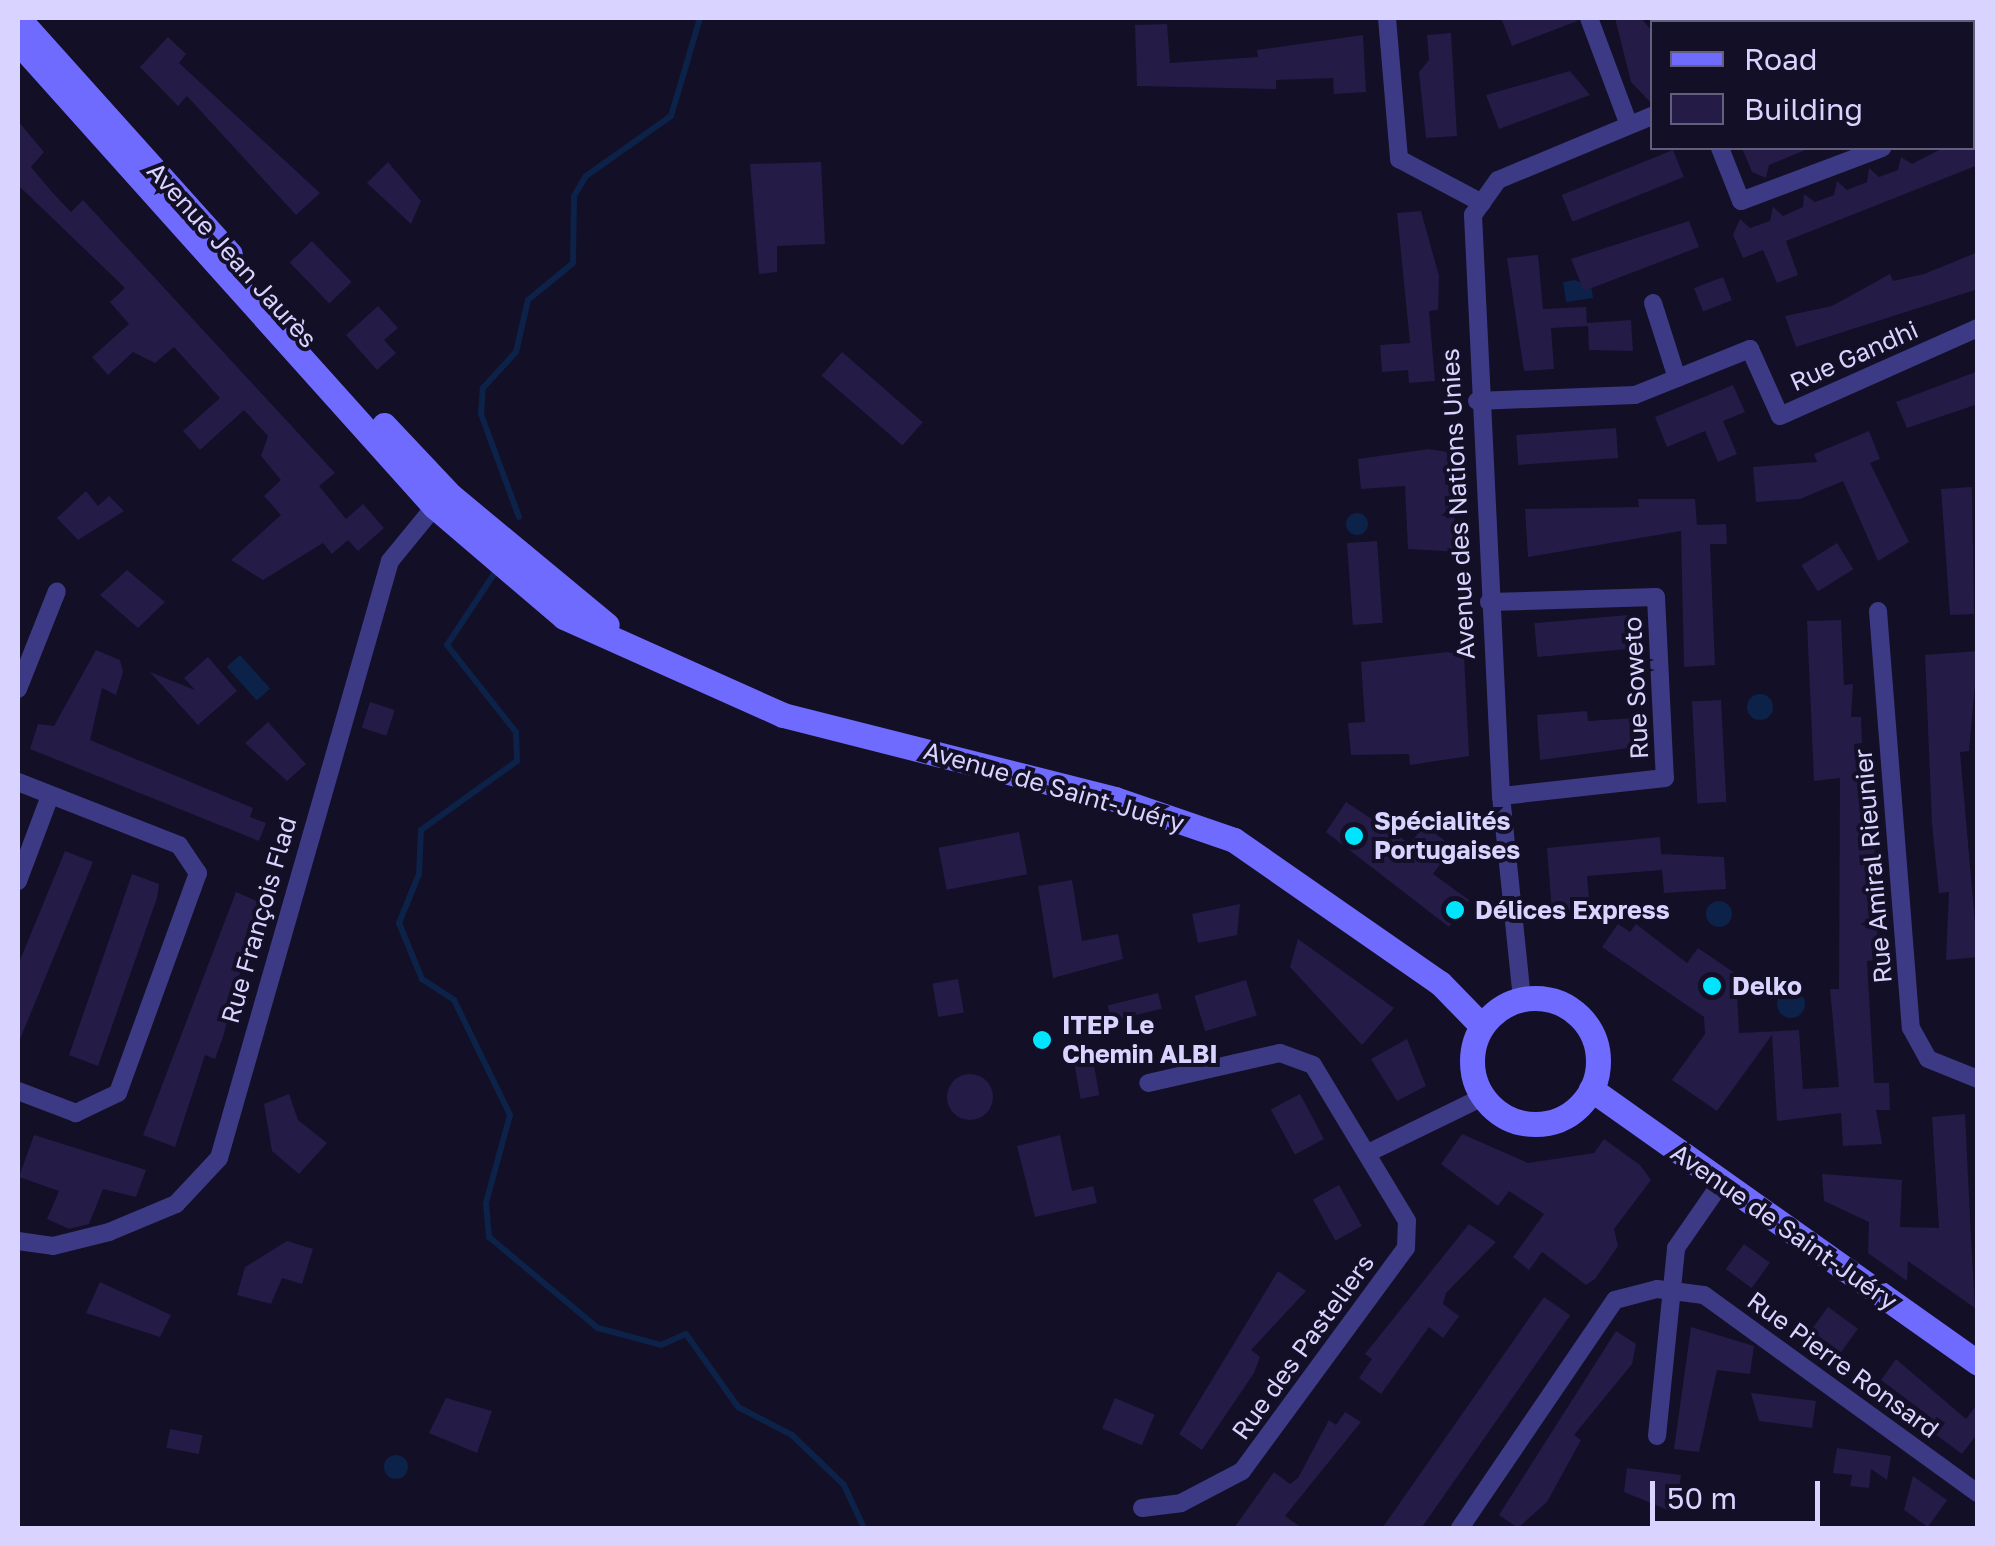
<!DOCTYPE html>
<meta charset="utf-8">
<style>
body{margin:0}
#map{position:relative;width:1995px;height:1546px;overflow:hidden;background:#130f26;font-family:"Golos Text",sans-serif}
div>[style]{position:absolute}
.water>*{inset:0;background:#0c2248;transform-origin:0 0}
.round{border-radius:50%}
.stream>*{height:6px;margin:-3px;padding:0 3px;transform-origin:3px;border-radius:3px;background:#0c2248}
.building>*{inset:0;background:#241b47;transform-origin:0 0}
.minor>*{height:18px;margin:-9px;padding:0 9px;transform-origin:9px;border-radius:9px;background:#3d3a85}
.secondary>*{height:25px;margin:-12.5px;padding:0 12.5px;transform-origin:12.5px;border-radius:12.5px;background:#6f6bff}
.secondary>.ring{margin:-12.5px;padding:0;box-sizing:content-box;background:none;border:25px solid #6f6bff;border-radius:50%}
.dots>*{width:28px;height:28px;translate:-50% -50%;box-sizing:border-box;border:5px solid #130f26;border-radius:50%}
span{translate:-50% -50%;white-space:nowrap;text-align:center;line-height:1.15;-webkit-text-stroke:8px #130f26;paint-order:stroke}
.street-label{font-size:25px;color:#d9d4ff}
.poi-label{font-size:25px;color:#d9d4ff;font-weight:700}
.left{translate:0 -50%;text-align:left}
.frame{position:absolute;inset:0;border:20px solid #d9d4ff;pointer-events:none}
.legend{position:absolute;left:1650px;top:20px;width:325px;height:130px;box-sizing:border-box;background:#130f26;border:2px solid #625e7d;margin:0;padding:12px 18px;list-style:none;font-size:30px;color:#d9d4ff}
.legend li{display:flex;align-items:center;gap:20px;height:50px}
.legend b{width:50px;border:2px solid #625e7d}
.scale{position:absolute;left:1650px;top:1481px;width:170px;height:45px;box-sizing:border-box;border:5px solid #d9d4ff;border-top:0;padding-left:12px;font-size:30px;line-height:35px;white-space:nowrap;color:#d9d4ff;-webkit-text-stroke:8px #130f26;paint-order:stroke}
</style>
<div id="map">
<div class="water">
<div style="clip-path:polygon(1574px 280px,1591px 285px,1593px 298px,1566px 302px,1563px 282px)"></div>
<div class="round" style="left:1346px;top:513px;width:22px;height:22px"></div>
<div style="left:240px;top:655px;width:45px;height:18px;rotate:48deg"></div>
<div class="round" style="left:1747px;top:694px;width:26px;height:26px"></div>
<div class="round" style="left:1706px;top:901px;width:26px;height:26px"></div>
<div class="round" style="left:1777px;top:990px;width:28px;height:28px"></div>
<div class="round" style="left:384px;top:1455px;width:24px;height:24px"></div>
</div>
<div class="stream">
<div style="left:519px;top:517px;width:110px;rotate:-110.3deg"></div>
<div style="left:481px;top:414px;width:26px;rotate:-86deg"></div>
<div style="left:483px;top:388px;width:49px;rotate:-47.5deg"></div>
<div style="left:516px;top:352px;width:53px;rotate:-77deg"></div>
<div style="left:528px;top:300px;width:58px;rotate:-39.4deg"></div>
<div style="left:573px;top:263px;width:67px;rotate:-89.1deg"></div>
<div style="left:574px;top:196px;width:23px;rotate:-59deg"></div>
<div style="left:586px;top:176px;width:104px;rotate:-35.2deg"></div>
<div style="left:671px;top:116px;width:102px;rotate:-73.5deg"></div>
<div style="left:498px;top:568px;width:92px;rotate:123.5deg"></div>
<div style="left:447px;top:645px;width:111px;rotate:51.6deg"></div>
<div style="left:516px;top:732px;width:29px;rotate:88deg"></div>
<div style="left:517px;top:761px;width:118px;rotate:144.3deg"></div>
<div style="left:421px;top:830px;width:44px;rotate:92.6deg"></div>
<div style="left:419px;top:874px;width:53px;rotate:112.2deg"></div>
<div style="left:399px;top:923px;width:61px;rotate:67.7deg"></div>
<div style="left:422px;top:979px;width:38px;rotate:33deg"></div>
<div style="left:454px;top:1000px;width:128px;rotate:64deg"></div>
<div style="left:510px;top:1115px;width:91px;rotate:105.3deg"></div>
<div style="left:486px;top:1203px;width:34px;rotate:85deg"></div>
<div style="left:489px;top:1237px;width:142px;rotate:39.9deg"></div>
<div style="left:598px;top:1328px;width:65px;rotate:15.1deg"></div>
<div style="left:661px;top:1345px;width:27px;rotate:-24deg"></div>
<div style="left:686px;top:1334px;width:90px;rotate:54.5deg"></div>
<div style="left:738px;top:1407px;width:61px;rotate:27.4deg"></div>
<div style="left:792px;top:1435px;width:72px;rotate:43.9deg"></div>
<div style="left:844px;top:1485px;width:47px;rotate:65.1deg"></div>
</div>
<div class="building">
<div style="clip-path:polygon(1501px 18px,1577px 18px,1577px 21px,1512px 46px)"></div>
<div style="clip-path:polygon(1615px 18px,1641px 18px,1652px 31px,1652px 104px,1631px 82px)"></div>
<div style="clip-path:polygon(1167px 24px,1170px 63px,1258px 57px,1257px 50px,1363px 35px,1366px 92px,1334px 94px,1333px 78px,1276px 80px,1276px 89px,1137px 86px,1135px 25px)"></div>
<div style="clip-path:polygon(1451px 33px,1457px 136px,1426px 138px,1419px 72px,1429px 60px,1427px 35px)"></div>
<div style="clip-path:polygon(168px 37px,186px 54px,179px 63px,320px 193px,296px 215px,187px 96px,178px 106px,140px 67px)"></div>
<div style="clip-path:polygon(1570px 71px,1590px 95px,1499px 129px,1486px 95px)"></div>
<div style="clip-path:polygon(18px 121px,44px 152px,31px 167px,52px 192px,71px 212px,83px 200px,335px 473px,319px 486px,346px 519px,363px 504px,384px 528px,358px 551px,348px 540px,332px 554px,323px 543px,263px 580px,231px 560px,281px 515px,264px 496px,281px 480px,261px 456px,268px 436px,244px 410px,200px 450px,183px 431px,220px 398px,174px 347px,155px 363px,133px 352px,108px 375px,92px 357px,129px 324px,110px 302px,125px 288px,18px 185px)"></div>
<div style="clip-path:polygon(1742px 148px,1810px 148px,1769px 165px,1766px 178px,1752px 172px)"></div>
<div style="clip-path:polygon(1943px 148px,1978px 148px,1978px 165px,1786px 241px,1798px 275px,1777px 283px,1763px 250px,1743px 258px,1733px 235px,1740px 219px,1750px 228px,1770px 221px,1773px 207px,1783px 216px,1803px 207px,1804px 194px,1815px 202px,1834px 195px,1837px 181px,1847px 190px,1867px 182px,1869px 168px,1879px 177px,1898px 170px,1901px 157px,1912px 164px)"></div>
<div style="left:1673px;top:150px;width:29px;height:120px;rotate:68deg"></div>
<div style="clip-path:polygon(388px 162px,421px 201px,411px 224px,367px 183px)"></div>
<div style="clip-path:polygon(821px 162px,825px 244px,777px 246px,777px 272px,759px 274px,750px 164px)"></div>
<div style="clip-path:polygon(1421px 211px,1439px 276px,1438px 310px,1429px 311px,1435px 381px,1409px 383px,1408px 370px,1382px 372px,1380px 345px,1410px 343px,1397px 213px)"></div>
<div style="clip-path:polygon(1689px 221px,1699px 247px,1584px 291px,1571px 259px)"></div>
<div style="left:312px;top:241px;width:57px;height:31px;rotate:46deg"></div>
<div style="clip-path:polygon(1978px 252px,1978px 289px,1796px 347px,1785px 316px,1832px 306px,1890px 274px,1893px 281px,1924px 274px)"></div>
<div style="clip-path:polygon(1538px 255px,1543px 309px,1586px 307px,1587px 323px,1631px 320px,1633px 351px,1589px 350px,1588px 326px,1551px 328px,1554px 369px,1524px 371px,1507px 258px)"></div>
<div style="left:1723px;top:277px;width:25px;height:31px;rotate:69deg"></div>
<div style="clip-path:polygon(378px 306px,398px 328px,384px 340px,396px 353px,377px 370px,346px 335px)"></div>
<div style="left:842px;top:352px;width:107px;height:31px;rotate:41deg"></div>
<div style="clip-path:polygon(1978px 371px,1978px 404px,1907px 428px,1896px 402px)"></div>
<div style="clip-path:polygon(1733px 385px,1745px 412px,1723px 421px,1737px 454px,1718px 462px,1705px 431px,1667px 447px,1655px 417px)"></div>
<div style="left:1616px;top:428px;width:30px;height:100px;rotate:86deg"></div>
<div style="clip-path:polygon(1869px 431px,1880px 459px,1870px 463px,1909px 542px,1878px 561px,1843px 481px,1800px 499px,1756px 502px,1753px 467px,1817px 462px,1814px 454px)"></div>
<div style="clip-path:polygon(1429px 449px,1447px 452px,1458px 552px,1408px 549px,1405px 486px,1361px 489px,1358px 459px)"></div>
<div style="clip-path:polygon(1972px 487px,1974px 614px,1950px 615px,1941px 489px)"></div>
<div style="clip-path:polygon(86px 491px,98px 506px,109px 496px,124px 511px,78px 540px,57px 518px)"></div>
<div style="clip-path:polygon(1638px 499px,1695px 499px,1697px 525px,1726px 524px,1727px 544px,1710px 544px,1715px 665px,1684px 667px,1681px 531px,1528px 557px,1525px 509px,1639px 507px)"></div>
<div style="left:1377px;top:541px;width:82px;height:30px;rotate:86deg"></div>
<div style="left:1837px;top:543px;width:31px;height:42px;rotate:58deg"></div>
<div style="clip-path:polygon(127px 570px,165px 602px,138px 628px,100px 595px)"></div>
<div style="left:1628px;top:615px;width:34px;height:94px;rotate:85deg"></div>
<div style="clip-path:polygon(1841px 620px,1844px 685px,1853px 684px,1851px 717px,1861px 717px,1862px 743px,1854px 744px,1862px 791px,1873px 791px,1878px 960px,1867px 961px,1874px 1083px,1889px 1083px,1890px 1110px,1876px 1110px,1882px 1144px,1843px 1146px,1841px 1113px,1777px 1121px,1772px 1035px,1717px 1111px,1672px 1080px,1705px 1034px,1704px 1017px,1602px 947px,1618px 924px,1630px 932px,1636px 924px,1687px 963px,1698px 948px,1736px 974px,1739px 1033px,1799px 1030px,1803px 1089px,1839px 1087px,1830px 989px,1839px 989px,1840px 778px,1814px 781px,1807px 621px)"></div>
<div style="clip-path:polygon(96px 650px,120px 660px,123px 672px,116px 695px,102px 688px,90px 740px,253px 808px,250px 817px,266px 823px,259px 841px,30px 749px,38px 724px,54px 726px)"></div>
<div style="clip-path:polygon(1978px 651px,1969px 751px,1960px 752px,1978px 957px,1946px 960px,1949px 892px,1939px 893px,1932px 824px,1925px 655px)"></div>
<div style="clip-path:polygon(1448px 652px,1464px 655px,1469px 756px,1410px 765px,1409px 754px,1351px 755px,1348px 723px,1365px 722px,1361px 662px)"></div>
<div style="clip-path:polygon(208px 657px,237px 691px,198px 725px,150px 672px,195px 690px,184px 678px)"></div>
<div style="left:1721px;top:700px;width:102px;height:29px;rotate:87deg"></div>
<div style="left:370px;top:702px;width:26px;height:27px;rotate:18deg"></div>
<div style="clip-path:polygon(1587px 711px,1588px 721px,1635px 718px,1637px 747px,1540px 760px,1537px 715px)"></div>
<div style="clip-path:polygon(268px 722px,306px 764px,287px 781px,245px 743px)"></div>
<div style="clip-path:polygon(1346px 802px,1410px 844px,1424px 825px,1453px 847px,1433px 874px,1469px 900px,1449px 927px,1326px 832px)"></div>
<div style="left:1019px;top:832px;width:43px;height:82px;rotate:79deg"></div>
<div style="clip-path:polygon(1660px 837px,1662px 867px,1661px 854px,1724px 857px,1726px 889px,1664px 893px,1662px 870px,1587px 876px,1590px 909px,1552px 912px,1547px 848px)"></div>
<div style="clip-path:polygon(65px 851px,93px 862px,18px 1044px,18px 965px)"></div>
<div style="clip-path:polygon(132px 874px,159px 884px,157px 898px,98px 1066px,69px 1055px)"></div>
<div style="clip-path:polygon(1072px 880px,1082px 941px,1118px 934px,1123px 959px,1053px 978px,1038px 886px)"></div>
<div style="clip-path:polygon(236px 892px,259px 902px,223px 1037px,215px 1059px,205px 1055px,175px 1147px,143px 1135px)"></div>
<div style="clip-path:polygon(1240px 904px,1237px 935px,1198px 943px,1192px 914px)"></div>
<div style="clip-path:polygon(1298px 939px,1394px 1008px,1362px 1045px,1290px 967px)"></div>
<div style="left:958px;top:979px;width:34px;height:26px;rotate:80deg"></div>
<div style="left:1246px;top:980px;width:37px;height:54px;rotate:73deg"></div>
<div style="left:1158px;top:993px;width:16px;height:52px;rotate:76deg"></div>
<div style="clip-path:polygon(1407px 1039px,1426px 1086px,1397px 1101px,1371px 1059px)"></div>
<div style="left:1092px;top:1054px;width:42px;height:19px;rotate:80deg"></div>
<div class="round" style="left:947px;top:1074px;width:46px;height:46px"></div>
<div style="clip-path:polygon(289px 1094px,298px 1120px,327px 1143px,299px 1174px,272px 1151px,264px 1104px)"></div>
<div style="left:1300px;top:1094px;width:51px;height:33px;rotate:62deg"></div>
<div style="clip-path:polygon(1965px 1114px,1971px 1239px,1975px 1308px,1908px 1261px,1907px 1281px,1868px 1253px,1869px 1222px,1824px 1201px,1822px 1174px,1902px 1180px,1900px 1227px,1939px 1228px,1932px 1117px)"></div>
<div style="clip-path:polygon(1462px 1134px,1528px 1163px,1594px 1153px,1604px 1139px,1640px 1165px,1651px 1180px,1614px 1229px,1618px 1246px,1595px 1279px,1586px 1285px,1542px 1252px,1529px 1270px,1513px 1257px,1544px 1214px,1509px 1191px,1498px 1206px,1441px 1164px)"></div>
<div style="clip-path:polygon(34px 1135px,146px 1170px,136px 1197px,103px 1189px,89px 1224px,69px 1229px,47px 1219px,59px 1191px,19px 1177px)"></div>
<div style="clip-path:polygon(1060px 1135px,1072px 1191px,1093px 1186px,1097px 1203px,1035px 1217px,1017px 1146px)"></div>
<div style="left:1339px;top:1185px;width:47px;height:30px;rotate:61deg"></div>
<div style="clip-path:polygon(1469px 1224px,1496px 1242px,1446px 1293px,1443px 1304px,1459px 1316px,1443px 1338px,1429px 1327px,1381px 1394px,1359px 1378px,1372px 1359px,1365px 1354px)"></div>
<div style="clip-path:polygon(287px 1241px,313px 1249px,302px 1284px,282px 1278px,271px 1304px,237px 1295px,245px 1267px)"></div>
<div style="left:1744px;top:1244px;width:32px;height:31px;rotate:36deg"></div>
<div style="clip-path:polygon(1278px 1271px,1306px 1291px,1251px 1350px,1260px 1357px,1254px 1373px,1202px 1450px,1179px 1434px)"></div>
<div style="clip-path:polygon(100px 1282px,171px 1315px,160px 1337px,86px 1313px)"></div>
<div style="left:1544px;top:1297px;width:32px;height:280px;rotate:35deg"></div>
<div style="left:1828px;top:1307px;width:37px;height:29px;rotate:36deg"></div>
<div style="clip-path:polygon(1691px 1327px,1754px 1346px,1750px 1374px,1717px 1370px,1699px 1452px,1674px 1449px)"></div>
<div style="clip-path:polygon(1616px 1331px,1636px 1344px,1632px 1364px,1574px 1435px,1581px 1440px,1547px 1502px,1518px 1528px,1499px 1515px)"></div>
<div style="clip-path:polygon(1896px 1359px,1966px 1419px,1978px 1403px,1978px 1433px,1962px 1454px,1935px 1434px,1941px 1425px,1881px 1380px)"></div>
<div style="clip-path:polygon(1751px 1393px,1816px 1401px,1812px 1428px,1759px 1421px)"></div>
<div style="clip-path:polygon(446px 1398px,492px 1411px,477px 1453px,429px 1433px)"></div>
<div style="left:1115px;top:1398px;width:43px;height:33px;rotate:23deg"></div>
<div style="clip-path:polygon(1345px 1412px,1361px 1422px,1285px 1516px,1302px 1528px,1234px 1528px,1274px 1472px,1290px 1484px,1298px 1478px,1329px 1420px,1336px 1425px)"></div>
<div style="left:170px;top:1429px;width:33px;height:19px;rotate:11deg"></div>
<div style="clip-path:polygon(1837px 1448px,1891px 1456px,1887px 1480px,1871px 1469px,1869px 1488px,1850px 1486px,1852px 1475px,1833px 1473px)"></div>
<div style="clip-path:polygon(1627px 1468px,1681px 1475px,1675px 1513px,1624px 1492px)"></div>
<div style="clip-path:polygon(1913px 1476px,1947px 1500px,1928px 1527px,1904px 1510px)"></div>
</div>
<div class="minor">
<div style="left:1387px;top:18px;width:142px;rotate:85.1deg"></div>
<div style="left:1399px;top:159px;width:94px;rotate:27.9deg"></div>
<div style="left:1589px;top:18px;width:114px;rotate:69.5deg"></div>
<div style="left:1974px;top:18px;width:10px;rotate:66deg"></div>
<div style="left:1784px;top:22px;width:5px;rotate:-53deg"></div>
<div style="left:1972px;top:113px;width:6px;rotate:-18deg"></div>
<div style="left:1720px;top:148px;width:57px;rotate:68.4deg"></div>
<div style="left:1741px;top:201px;width:151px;rotate:-20.6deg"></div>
<div style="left:1653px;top:303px;width:79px;rotate:72.3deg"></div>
<div style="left:1477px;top:401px;width:158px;rotate:-2.2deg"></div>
<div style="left:1635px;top:395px;width:124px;rotate:-21.8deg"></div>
<div style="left:1750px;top:349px;width:73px;rotate:65.9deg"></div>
<div style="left:1780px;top:416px;width:217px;rotate:-24deg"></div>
<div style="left:1489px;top:602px;width:167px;rotate:-1.7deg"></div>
<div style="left:1656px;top:597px;width:181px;rotate:87.2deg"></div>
<div style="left:1665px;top:778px;width:165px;rotate:173.7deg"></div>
<div style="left:1878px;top:611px;width:418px;rotate:85.5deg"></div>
<div style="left:1911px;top:1028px;width:35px;rotate:61deg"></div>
<div style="left:1928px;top:1059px;width:54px;rotate:21.8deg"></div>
<div style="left:18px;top:689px;width:105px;rotate:-68.3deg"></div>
<div style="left:18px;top:782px;width:173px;rotate:21.4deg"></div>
<div style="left:179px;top:845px;width:34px;rotate:56deg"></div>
<div style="left:198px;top:873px;width:234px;rotate:110deg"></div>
<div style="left:118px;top:1093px;width:47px;rotate:154.5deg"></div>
<div style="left:76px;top:1113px;width:62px;rotate:-159.2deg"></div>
<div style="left:18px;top:881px;width:91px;rotate:-69.4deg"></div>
<div style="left:1522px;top:999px;width:204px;rotate:-95.9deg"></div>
<div style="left:1501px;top:796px;width:582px;rotate:-92.76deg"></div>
<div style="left:1473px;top:215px;width:43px;rotate:-54.5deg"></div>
<div style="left:1498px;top:180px;width:167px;rotate:-22.6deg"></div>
<div style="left:1368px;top:1153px;width:128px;rotate:-26deg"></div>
<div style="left:18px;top:1241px;width:35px;rotate:8deg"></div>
<div style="left:53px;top:1246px;width:58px;rotate:-14deg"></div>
<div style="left:109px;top:1232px;width:73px;rotate:-22.7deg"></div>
<div style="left:176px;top:1204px;width:63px;rotate:-46.9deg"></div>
<div style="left:219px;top:1158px;width:621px;rotate:-74.02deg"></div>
<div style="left:390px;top:561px;width:79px;rotate:-50.7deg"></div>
<div style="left:1657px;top:1436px;width:189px;rotate:-84.2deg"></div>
<div style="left:1676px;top:1248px;width:79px;rotate:-55.3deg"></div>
<div style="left:1142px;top:1508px;width:39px;rotate:-7deg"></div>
<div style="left:1181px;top:1503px;width:69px;rotate:-27.7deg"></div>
<div style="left:1242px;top:1471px;width:277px;rotate:-53.7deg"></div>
<div style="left:1406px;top:1248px;width:27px;rotate:-88deg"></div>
<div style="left:1407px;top:1221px;width:182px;rotate:-121.1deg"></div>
<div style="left:1313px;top:1065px;width:35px;rotate:-160deg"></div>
<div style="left:1280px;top:1053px;width:135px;rotate:167.2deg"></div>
<div style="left:1460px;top:1528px;width:276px;rotate:-55.8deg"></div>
<div style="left:1615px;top:1300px;width:43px;rotate:-14.7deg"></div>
<div style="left:1657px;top:1289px;width:47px;rotate:7.3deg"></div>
<div style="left:1704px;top:1295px;width:338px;rotate:35.9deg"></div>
</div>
<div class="secondary">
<div style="left:18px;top:18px;width:317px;rotate:48.1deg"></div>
<div style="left:18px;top:42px;width:623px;rotate:48.12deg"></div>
<div style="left:434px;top:506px;width:171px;rotate:40.5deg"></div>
<div style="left:564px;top:617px;width:240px;rotate:24.1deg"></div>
<div style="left:783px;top:715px;width:342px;rotate:14.2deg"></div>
<div style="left:1115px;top:799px;width:126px;rotate:19deg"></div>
<div style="left:1234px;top:840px;width:251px;rotate:34.8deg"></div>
<div style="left:1440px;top:983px;width:60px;rotate:45.7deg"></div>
<div style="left:384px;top:425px;width:98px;rotate:46.7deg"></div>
<div style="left:451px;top:496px;width:202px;rotate:39.6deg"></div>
<div class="ring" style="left:1472px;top:998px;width:101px;height:101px"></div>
<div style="left:1591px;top:1089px;width:474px;rotate:35.3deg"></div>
</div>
<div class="dots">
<div style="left:1354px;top:836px;background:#00e5ff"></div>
<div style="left:1455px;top:910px;background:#00e5ff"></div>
<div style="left:1712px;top:986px;background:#00e5ff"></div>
<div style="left:1042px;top:1040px;background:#00e5ff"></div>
</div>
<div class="street-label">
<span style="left:232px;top:255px;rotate:48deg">Avenue Jean Jaurès</span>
<span style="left:1854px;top:356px;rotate:-24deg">Rue Gandhi</span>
<span style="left:1458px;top:504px;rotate:-93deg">Avenue des Nations Unies</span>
<span style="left:1636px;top:688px;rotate:-93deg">Rue Soweto</span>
<span style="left:1054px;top:787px;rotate:16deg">Avenue de Saint-Juéry</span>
<span style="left:1873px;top:866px;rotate:-95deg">Rue Amiral Rieunier</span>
<span style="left:259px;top:920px;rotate:-74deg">Rue François Flad</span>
<span style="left:1784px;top:1227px;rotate:35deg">Avenue de Saint-Juéry</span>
<span style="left:1303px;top:1347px;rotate:-54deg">Rue des Pasteliers</span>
<span style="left:1843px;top:1365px;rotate:36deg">Rue Pierre Ronsard</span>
</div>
<div class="poi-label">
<span class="left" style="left:1374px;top:836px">Spécialités<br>Portugaises</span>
<span class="left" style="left:1475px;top:910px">Délices Express</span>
<span class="left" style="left:1732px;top:986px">Delko</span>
<span class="left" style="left:1062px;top:1040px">ITEP Le<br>Chemin ALBI</span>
</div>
<div class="frame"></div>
<ul class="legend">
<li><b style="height:12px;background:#6f6bff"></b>Road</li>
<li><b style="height:28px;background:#241b47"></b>Building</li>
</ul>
<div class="scale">50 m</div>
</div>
